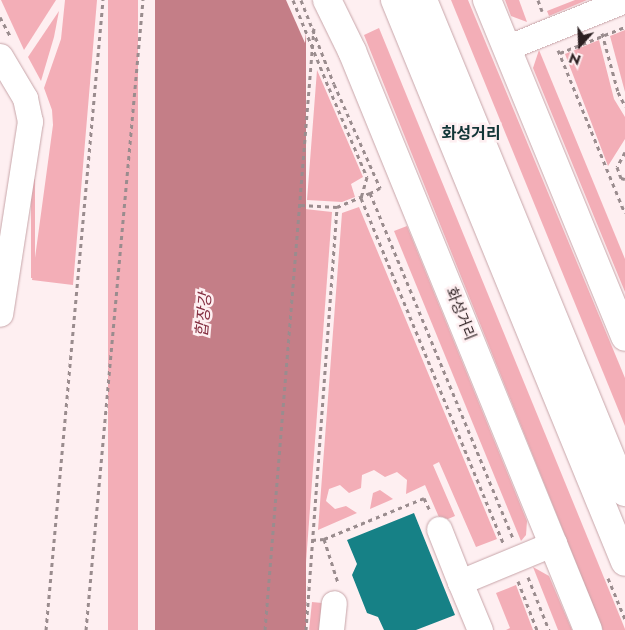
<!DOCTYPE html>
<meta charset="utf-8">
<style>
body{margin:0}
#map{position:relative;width:625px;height:630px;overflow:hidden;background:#feeff1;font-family:Jost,"Noto Sans KR",sans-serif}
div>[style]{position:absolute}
.green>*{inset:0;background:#f3aeb7;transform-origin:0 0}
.water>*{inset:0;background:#c47e87;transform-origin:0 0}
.pier>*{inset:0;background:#feeff1}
.building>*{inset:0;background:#168186}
.path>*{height:3px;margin-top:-1.5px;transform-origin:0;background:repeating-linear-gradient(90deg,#9a8c8e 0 4px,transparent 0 8px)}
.roads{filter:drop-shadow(0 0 1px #c7a5a9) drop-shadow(0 0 1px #c7a5a9)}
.minor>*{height:25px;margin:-12.5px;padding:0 12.5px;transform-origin:12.5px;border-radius:12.5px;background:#fff}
.major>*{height:28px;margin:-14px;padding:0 14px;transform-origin:14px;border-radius:14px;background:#fff}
.highway>*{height:28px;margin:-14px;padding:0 14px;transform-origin:14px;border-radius:14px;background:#fff}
.path-bridge>*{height:3px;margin-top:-1.5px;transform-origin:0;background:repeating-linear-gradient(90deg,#9a8c8e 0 4px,transparent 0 8px)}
span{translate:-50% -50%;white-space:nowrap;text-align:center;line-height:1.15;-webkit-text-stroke:5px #feeff1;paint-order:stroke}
.street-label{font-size:15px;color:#2c1f21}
.neighbourhood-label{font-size:16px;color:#123537;font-weight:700}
.water-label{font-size:16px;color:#842e40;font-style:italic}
.north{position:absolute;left:555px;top:20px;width:50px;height:50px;-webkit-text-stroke:4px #feeff1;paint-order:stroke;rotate:200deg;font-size:14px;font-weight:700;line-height:20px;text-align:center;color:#2c1f21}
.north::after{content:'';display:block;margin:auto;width:18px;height:22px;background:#2c1f21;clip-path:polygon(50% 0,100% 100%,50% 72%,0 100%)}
</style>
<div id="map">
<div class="green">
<div style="clip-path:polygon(1px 0,56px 0,24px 50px)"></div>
<div style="clip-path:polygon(65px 0,97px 0,73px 285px,32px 280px,53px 125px,52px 110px,44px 88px,61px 39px)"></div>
<div style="left:108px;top:0;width:30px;height:632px"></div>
<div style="clip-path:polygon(451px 0,468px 0,625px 378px,625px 426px)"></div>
<div style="clip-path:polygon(505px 0,519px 0,527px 22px,511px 16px)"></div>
<div style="clip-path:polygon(575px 0,587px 0,549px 16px,547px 11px)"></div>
<div style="clip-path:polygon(59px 11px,54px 37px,41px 81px,28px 57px)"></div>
<div style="clip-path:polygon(379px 28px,625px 629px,625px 630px,603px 630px,364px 35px)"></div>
<div style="clip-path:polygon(625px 30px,625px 92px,610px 36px)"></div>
<div style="clip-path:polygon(599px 40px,614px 99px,625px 117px,625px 139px,608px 166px,565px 54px)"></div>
<div style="clip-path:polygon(539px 50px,625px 259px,625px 292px,533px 68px)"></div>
<div style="clip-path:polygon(317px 70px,363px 177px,351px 184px,355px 197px,342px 202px,307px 200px)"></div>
<div style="left:31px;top:179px;width:4px;height:99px"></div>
<div style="clip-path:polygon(359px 207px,497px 539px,476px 547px,439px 462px,433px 465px,455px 516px,441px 522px,425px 485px,406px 494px,407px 480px,397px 472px,385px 477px,374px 470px,362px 475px,361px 488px,349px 493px,340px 485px,329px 489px,326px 501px,335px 509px,346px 506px,357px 513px,318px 530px,342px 213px)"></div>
<div style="clip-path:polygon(305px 209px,332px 212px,301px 630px,269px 630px)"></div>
<div style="clip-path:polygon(407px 226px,527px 521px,526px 535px,521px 541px,394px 231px)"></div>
<div style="clip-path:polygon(380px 490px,393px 499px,370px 509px,373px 493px)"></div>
<div style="clip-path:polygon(533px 567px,549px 576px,572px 630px,558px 630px)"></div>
<div style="clip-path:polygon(516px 585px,533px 630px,506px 630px,510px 628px,496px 593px)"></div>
<div style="left:312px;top:602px;width:10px;height:28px;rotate:6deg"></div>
</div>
<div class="water">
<div style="left:155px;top:0;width:151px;height:633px"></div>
</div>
<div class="pier">
<div style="clip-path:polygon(286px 0,309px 0,305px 43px)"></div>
</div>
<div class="building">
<div style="clip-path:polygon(414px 513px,455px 615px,416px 630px,384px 630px,378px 617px,367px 613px,352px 575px,357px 564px,347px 540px)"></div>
</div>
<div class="path">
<div style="left:538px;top:0;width:12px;rotate:70deg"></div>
<div style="left:0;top:17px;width:21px;rotate:62deg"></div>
<div style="left:602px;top:33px;width:61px;rotate:74.8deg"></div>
<div style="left:618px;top:92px;width:16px;rotate:63deg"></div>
<div style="left:558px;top:50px;width:176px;rotate:67.7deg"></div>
<div style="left:560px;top:53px;width:70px;rotate:-21.8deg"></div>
<div style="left:334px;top:84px;width:114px;rotate:66.1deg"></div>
<div style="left:380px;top:188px;width:11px;rotate:153deg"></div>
<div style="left:370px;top:193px;width:374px;rotate:67.5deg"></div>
<div style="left:329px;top:88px;width:97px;rotate:66.9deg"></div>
<div style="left:367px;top:177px;width:22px;rotate:106deg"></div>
<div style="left:361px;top:198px;width:373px;rotate:67.6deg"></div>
<div style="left:625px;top:152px;width:17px;rotate:118deg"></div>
<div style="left:617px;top:167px;width:12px;rotate:70deg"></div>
<div style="left:621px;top:178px;width:4px;rotate:14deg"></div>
<div style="left:301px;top:205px;width:36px;rotate:3deg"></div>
<div style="left:337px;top:207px;width:36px;rotate:-23deg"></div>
<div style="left:324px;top:539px;width:46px;rotate:72.3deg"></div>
<div style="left:312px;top:540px;width:12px;rotate:-5deg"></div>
<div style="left:324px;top:539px;width:108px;rotate:-22.3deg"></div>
<div style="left:424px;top:498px;width:14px;rotate:65deg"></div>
<div style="left:528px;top:577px;width:57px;rotate:68.4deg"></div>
<div style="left:608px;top:578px;width:44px;rotate:67.5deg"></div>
<div style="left:518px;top:581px;width:53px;rotate:68.8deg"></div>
<div style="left:46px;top:630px;width:633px;rotate:-84.83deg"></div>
<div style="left:86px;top:630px;width:633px;rotate:-84.83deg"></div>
<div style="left:265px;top:630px;width:604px;rotate:-85.35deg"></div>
<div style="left:306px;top:630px;width:424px;rotate:-85.8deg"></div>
</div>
<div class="roads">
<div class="minor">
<div style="left:506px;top:48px;width:128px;rotate:-22deg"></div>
<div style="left:0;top:56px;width:49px;rotate:59.2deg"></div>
<div style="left:25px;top:98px;width:24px;rotate:78deg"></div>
<div style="left:30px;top:121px;width:195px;rotate:98.8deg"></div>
<div style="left:439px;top:529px;width:57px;rotate:68.4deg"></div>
<div style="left:331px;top:630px;width:27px;rotate:-84deg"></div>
<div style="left:480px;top:630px;width:52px;rotate:-112.6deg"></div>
<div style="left:460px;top:582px;width:102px;rotate:-22.5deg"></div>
</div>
<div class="major">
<div style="left:327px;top:0;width:57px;rotate:63.9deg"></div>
<div style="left:352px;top:51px;width:625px;rotate:67.82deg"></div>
<div style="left:487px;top:0;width:364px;rotate:67.7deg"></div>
</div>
<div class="highway">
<div style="left:395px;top:0;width:607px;rotate:67.74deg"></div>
<div style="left:423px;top:0;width:532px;rotate:67.68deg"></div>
</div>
</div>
<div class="path-bridge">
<div style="left:293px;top:0;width:95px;rotate:67.8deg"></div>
<div style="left:301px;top:0;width:90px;rotate:68.6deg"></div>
</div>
<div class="street-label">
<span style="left:460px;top:314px;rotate:68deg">화성거리</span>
</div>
<div class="neighbourhood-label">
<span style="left:471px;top:134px">화성거리</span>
</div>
<div class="water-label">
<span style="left:204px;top:315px;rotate:-85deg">합장강</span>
</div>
<div class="north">N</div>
</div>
